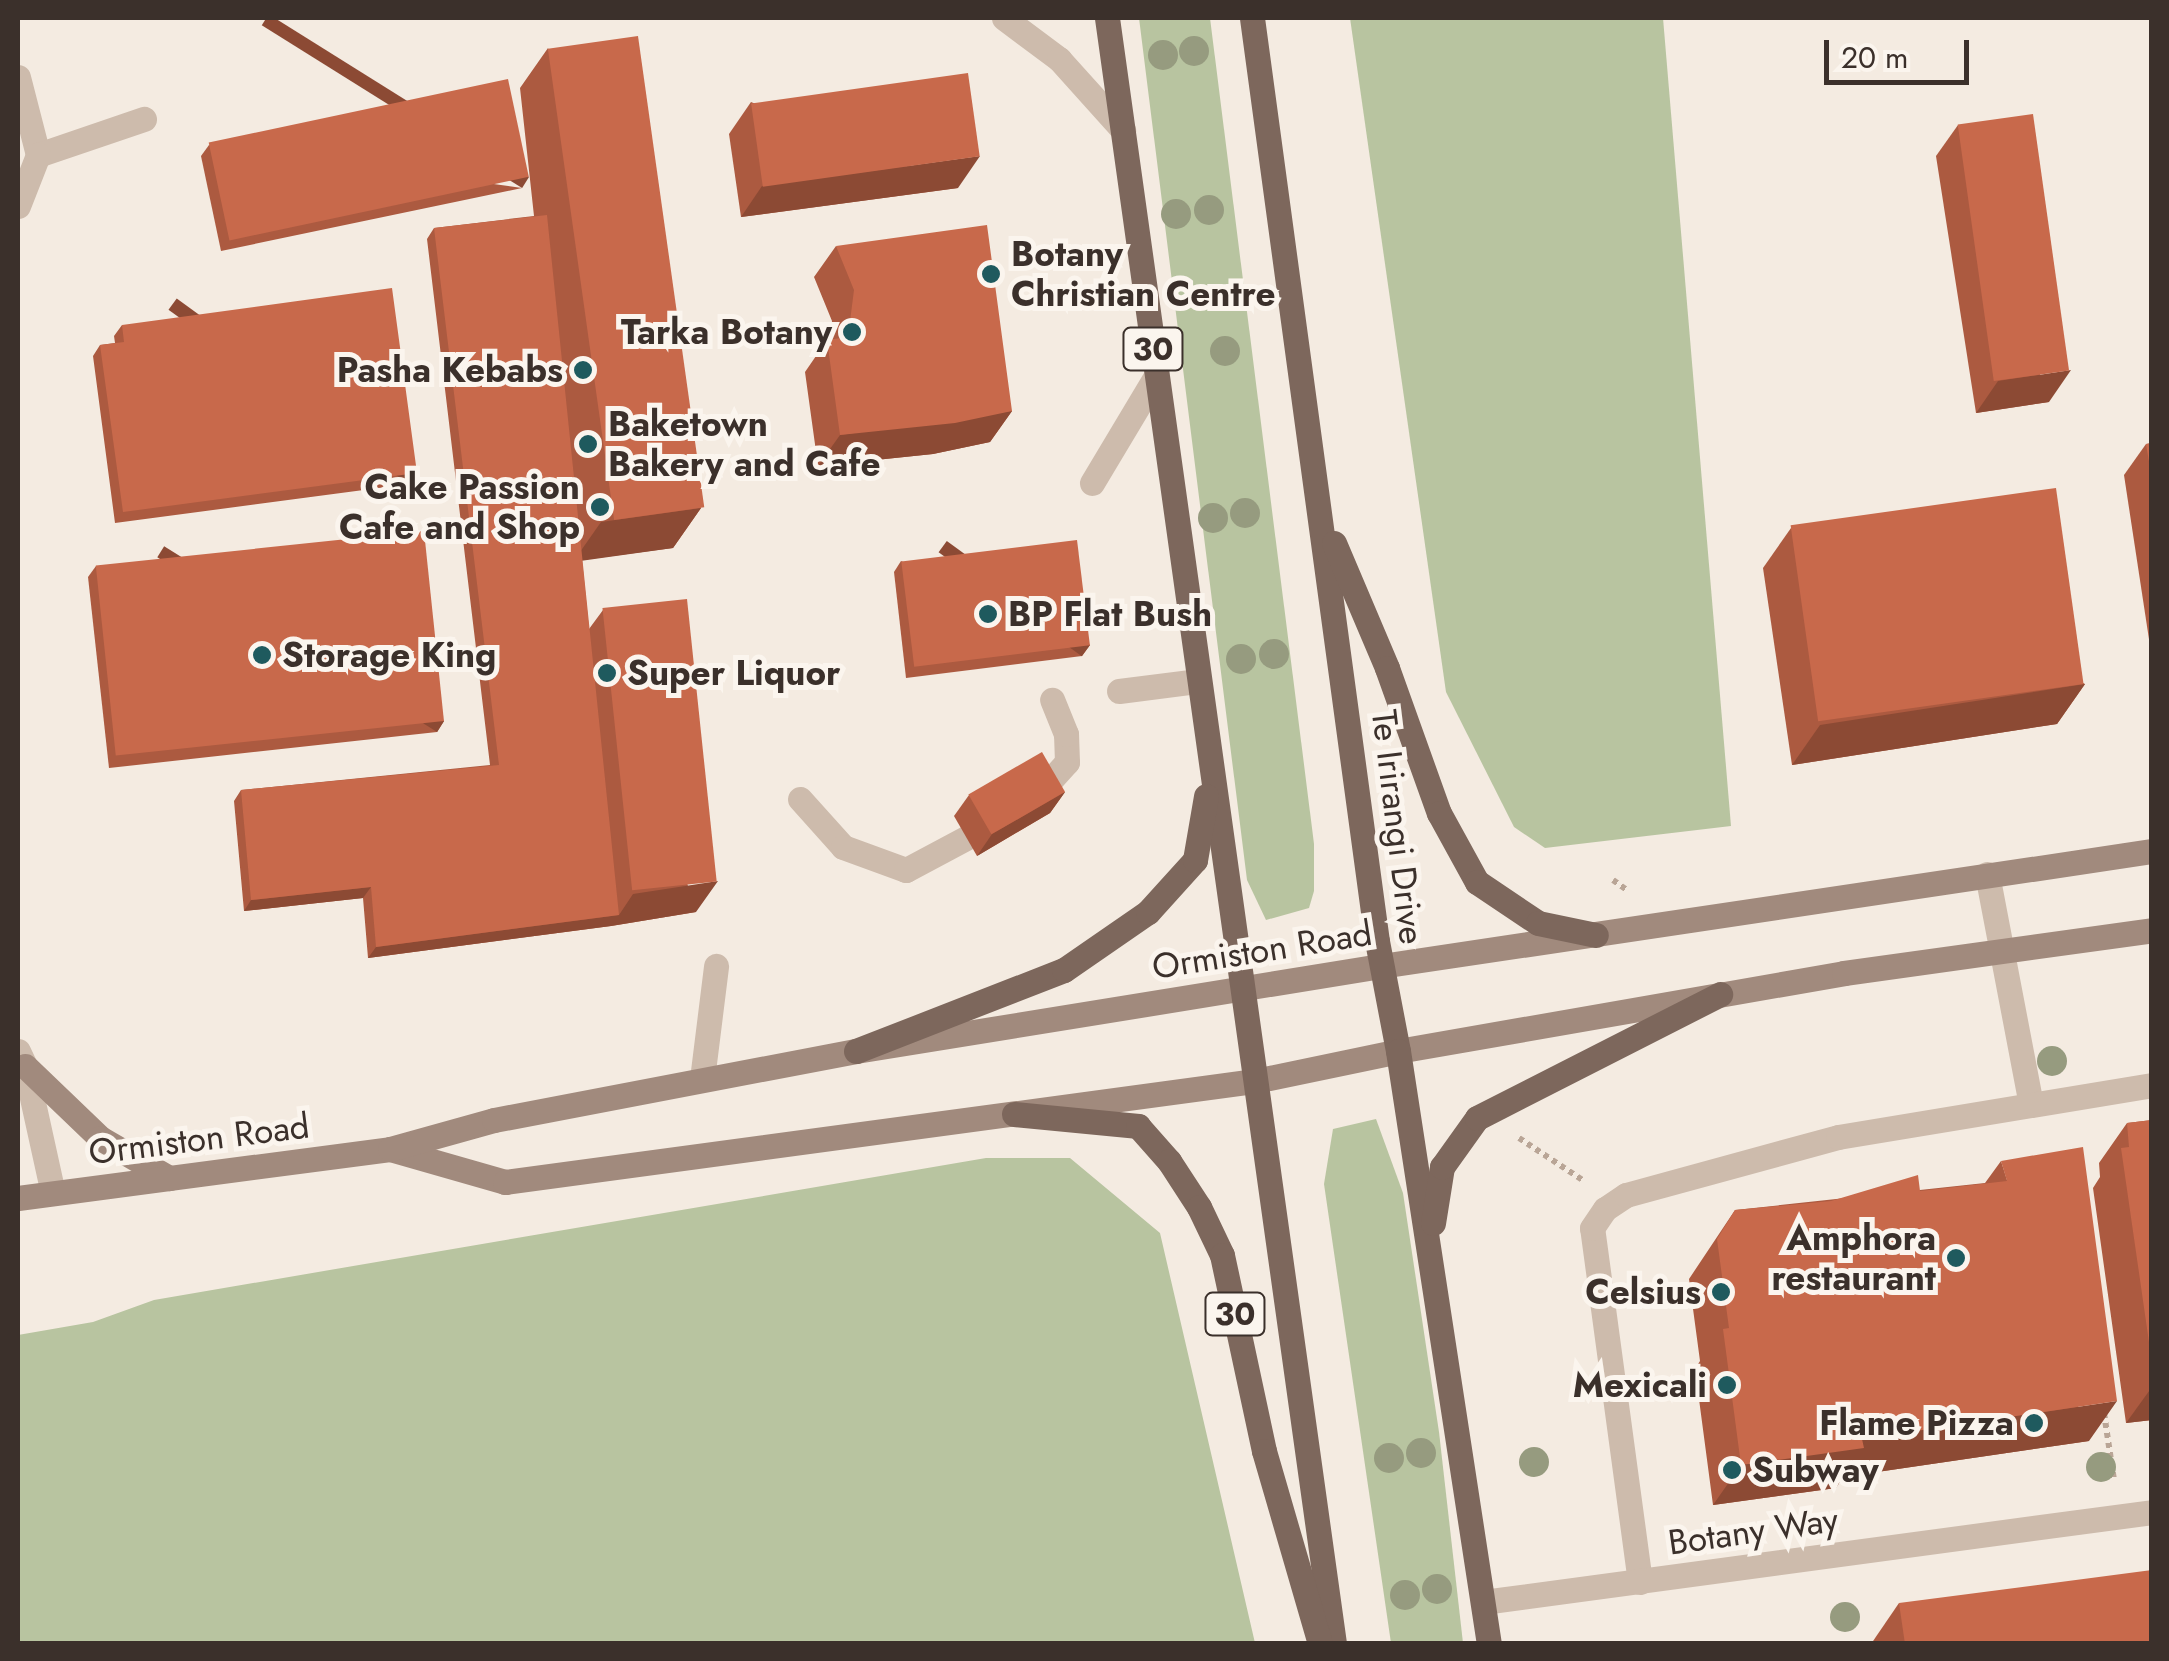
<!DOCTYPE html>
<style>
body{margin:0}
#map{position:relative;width:2169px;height:1661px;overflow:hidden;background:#f4ebe1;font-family:Jost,sans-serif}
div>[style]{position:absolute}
.green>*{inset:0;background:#b8c4a0}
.path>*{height:6px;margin-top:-3px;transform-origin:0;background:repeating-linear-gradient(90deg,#b9a596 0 5px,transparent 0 10px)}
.service>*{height:25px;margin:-12.5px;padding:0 12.5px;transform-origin:12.5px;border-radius:12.5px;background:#cdbbac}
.minor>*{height:25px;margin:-12.5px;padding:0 12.5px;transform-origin:12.5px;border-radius:12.5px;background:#cdbbac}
.secondary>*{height:25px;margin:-12.5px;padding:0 12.5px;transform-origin:12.5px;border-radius:12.5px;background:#a18a7d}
.primary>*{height:25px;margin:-12.5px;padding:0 12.5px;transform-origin:12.5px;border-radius:12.5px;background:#7d675c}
.trees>*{width:30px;height:30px;margin:-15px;border-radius:50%;background:#969b7f}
.wall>*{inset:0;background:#ac5a40}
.shaded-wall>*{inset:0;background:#8c4a34;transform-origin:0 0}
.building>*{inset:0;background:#c8694b;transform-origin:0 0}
.dots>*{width:28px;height:28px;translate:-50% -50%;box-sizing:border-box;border:5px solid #fbf5ee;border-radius:50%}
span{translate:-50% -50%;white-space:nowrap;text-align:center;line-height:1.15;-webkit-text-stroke:10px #fbf5ee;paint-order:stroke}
.shield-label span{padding:2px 8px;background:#fbf5ee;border:2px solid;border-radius:8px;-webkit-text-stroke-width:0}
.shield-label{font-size:32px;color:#3b302b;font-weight:700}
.poi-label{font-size:35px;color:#3b302b;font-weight:700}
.left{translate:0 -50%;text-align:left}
.right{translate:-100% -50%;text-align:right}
.street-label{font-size:35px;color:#3b302b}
.frame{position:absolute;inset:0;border:20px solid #3b302b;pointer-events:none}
.scale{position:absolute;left:1824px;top:40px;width:145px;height:45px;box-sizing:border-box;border:5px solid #3b302b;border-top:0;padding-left:12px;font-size:30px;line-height:35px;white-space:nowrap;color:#3b302b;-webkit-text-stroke:8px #fbf5ee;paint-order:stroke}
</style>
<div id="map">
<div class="green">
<div style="clip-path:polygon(1139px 18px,1210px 18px,1314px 844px,1314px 891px,1309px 908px,1266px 920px,1247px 880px)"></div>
<div style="clip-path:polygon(1350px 18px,1663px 18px,1731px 826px,1545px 848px,1514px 827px,1446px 692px)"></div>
<div style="clip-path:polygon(1376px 1119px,1403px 1193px,1439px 1432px,1463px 1643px,1391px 1643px,1324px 1184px,1333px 1129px)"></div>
<div style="clip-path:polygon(986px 1158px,1070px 1158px,1160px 1233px,1255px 1643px,18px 1643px,18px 1335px,93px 1322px,154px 1300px)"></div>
</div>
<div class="path">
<div style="left:1613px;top:880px;width:19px;rotate:36deg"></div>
<div style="left:1519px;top:1138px;width:78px;rotate:33.5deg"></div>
<div style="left:2104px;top:1413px;width:68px;rotate:81.5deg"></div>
</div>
<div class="service">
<div style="left:1004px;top:18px;width:69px;rotate:36.7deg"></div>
<div style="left:1059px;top:59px;width:96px;rotate:48deg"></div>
<div style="left:18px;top:77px;width:81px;rotate:75.6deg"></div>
<div style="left:38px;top:155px;width:112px;rotate:-18.8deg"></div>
<div style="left:1092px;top:483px;width:125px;rotate:-59.1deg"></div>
<div style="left:1119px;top:691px;width:80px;rotate:-7.2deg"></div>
<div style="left:1038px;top:794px;width:43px;rotate:-47.8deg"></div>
<div style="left:1067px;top:762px;width:28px;rotate:-92deg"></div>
<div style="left:1066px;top:734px;width:37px;rotate:-112deg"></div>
<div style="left:800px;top:799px;width:64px;rotate:48.1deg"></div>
<div style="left:843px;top:847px;width:67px;rotate:20.1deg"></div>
<div style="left:906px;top:870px;width:68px;rotate:-28.1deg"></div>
<div style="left:1987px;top:874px;width:235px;rotate:79.2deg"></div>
<div style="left:702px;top:1079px;width:114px;rotate:-82.9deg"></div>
<div style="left:1640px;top:1582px;width:357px;rotate:-97.7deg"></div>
<div style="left:1592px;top:1228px;width:23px;rotate:-56deg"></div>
<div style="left:1605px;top:1209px;width:25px;rotate:-34deg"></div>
<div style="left:1626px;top:1195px;width:220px;rotate:-15.3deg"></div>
<div style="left:1838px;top:1137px;width:318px;rotate:-9.4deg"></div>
<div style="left:1483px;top:1602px;width:675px;rotate:-7.66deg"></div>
</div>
<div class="minor">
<div style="left:18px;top:206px;width:55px;rotate:-68.6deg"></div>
<div style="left:18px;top:1051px;width:17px;rotate:65deg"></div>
<div style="left:25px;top:1066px;width:130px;rotate:77.6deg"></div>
</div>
<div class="secondary">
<div style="left:25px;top:1066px;width:104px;rotate:43.8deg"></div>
<div style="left:100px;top:1138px;width:80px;rotate:30.1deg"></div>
<div style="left:390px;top:1149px;width:120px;rotate:16deg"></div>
<div style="left:505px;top:1182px;width:757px;rotate:-7.67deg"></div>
<div style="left:1255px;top:1081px;width:146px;rotate:-11.8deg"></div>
<div style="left:1398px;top:1051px;width:453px;rotate:-9.9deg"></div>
<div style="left:1844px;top:973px;width:311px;rotate:-7.9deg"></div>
<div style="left:18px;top:1198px;width:375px;rotate:-7.5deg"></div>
<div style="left:390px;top:1149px;width:108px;rotate:-15.6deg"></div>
<div style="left:494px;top:1120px;width:369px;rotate:-10.8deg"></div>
<div style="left:856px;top:1051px;width:532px;rotate:-9.2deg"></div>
<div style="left:1381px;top:966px;width:780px;rotate:-8.48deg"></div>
</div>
<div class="primary">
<div style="left:1107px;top:18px;width:1642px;rotate:82.05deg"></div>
<div style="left:1252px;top:18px;width:931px;rotate:82.29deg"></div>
<div style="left:1377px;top:941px;width:112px;rotate:79.2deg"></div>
<div style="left:1398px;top:1051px;width:600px;rotate:81.28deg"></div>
<div style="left:1334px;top:543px;width:136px;rotate:67deg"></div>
<div style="left:1387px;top:668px;width:154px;rotate:70.3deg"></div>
<div style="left:1439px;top:813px;width:79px;rotate:61.2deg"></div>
<div style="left:1477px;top:882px;width:73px;rotate:33.9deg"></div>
<div style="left:1538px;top:923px;width:59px;rotate:11.7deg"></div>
<div style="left:856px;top:1051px;width:223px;rotate:-21.3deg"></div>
<div style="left:1064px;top:970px;width:102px;rotate:-34.6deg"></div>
<div style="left:1148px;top:912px;width:70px;rotate:-47.9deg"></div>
<div style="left:1195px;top:860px;width:65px;rotate:-80.2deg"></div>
<div style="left:1014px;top:1114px;width:125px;rotate:5.5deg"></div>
<div style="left:1138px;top:1126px;width:47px;rotate:48.5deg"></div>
<div style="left:1169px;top:1161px;width:55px;rotate:56.9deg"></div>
<div style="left:1199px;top:1207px;width:53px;rotate:64.4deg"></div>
<div style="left:1222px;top:1255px;width:200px;rotate:77.9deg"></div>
<div style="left:1264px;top:1451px;width:201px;rotate:73.8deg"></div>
<div style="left:1433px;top:1223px;width:57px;rotate:-80.9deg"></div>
<div style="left:1442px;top:1167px;width:60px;rotate:-54.5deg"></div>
<div style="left:1477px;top:1118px;width:273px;rotate:-27deg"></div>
</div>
<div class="trees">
<div style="left:1194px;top:51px"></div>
<div style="left:1163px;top:55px"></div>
<div style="left:1209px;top:210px"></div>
<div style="left:1176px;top:214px"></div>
<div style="left:1225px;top:351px"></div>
<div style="left:1245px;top:513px"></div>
<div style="left:1213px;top:518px"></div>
<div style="left:1274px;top:654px"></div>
<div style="left:1241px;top:659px"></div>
<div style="left:2052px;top:1061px"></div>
<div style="left:1421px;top:1453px"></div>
<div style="left:1389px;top:1458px"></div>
<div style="left:1534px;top:1462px"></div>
<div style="left:2101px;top:1467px"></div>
<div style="left:1437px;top:1589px"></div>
<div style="left:1405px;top:1595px"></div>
<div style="left:1845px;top:1617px"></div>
</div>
<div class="wall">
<div style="clip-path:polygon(548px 48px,701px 508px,673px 548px,582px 560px,589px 629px,603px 610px,696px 912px,611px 926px,368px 958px,363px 898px,244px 911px,234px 801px,241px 790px,490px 765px,427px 239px,434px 228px,534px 216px,520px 88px)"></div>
<div style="clip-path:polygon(751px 102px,958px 188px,741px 217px,729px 134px)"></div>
<div style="clip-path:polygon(1958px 125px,2049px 402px,1976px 413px,1936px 156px)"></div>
<div style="clip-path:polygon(209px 145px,522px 188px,221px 251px,201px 156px)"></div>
<div style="clip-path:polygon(836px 246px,1012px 411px,990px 442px,933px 454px,818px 466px,805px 372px,827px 340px,830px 340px,832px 321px,814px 277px)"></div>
<div style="clip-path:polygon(122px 325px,417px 473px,409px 484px,115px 523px,93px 356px,100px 345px,115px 343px,114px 336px)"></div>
<div style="clip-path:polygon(2152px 443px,2152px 659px,2124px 475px,2146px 444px)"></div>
<div style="clip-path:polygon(1791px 528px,2085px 684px,2057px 724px,1792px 765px,1763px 568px)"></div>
<div style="clip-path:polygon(901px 561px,1090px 645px,1082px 656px,906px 678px,894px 572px)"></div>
<div style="clip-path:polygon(96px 566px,444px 721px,437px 732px,109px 768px,88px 577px)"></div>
<div style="clip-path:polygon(1065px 792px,1050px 813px,977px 856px,954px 816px,969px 795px)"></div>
<div style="clip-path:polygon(2152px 1120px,2152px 1420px,2126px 1423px,2093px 1188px,2100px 1177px,2099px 1163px,2127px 1123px)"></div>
<div style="clip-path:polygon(2001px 1161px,2089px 1441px,1843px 1477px,1836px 1488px,1713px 1505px,1695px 1369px,1700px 1361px,1689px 1279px,1735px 1210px,1985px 1183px)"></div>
<div style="clip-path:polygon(1899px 1603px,2152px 1644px,1871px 1644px)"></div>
</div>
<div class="shaded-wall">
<div style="clip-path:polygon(980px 156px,958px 188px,741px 217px,762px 186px)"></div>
<div style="left:529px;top:177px;width:13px;height:307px;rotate:122deg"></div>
<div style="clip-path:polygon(2071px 370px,2049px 402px,1976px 413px,1998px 381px)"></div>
<div style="clip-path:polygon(1012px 411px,990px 442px,933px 454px,818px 466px,840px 435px)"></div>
<div style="left:417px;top:473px;width:14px;height:297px;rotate:126deg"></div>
<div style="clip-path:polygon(701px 508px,673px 548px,573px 562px,601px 522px)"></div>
<div style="left:1090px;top:645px;width:14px;height:177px;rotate:126deg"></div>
<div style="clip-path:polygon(2085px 684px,2057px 724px,1792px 765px,1820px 725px)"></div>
<div style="left:444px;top:721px;width:13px;height:330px;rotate:122deg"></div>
<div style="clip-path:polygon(1065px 792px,1050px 813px,977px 856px,992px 834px)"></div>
<div style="clip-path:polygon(718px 881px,696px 912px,611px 926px,368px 958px,376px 947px,619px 915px,633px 894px)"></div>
<div style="clip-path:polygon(371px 887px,363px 898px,244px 911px,251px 900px)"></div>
<div style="clip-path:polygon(2152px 1387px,2152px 1420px,2126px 1423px)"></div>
<div style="clip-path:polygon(2117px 1401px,2089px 1441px,1843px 1477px,1836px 1488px,1713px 1505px,1741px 1465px,1862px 1439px)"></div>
</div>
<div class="building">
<div style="left:638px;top:36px;width:476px;height:91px;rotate:82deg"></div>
<div style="left:968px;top:73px;width:84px;height:219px;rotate:82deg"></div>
<div style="left:508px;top:79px;width:100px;height:306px;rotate:78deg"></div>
<div style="left:2033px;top:114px;width:259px;height:76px;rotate:82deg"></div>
<div style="clip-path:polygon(547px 215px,619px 915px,376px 947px,371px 887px,251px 900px,241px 790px,499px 765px,434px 228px)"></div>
<div style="clip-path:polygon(987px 225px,1012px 411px,955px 423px,840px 435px,827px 340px,848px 337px,854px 290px,836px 246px)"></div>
<div style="clip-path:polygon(392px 288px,417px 473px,123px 512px,100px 345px,124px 342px,122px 325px)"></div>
<div style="clip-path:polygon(2152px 443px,2152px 479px,2146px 444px)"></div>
<div style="left:2056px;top:488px;width:198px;height:268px;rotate:82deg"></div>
<div style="left:424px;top:531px;width:191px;height:330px;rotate:84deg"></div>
<div style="left:1077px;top:540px;width:106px;height:177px;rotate:83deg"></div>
<div style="left:687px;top:599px;width:284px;height:85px;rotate:84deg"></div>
<div style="left:1042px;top:752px;width:46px;height:85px;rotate:60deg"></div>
<div style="clip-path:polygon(2152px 1120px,2152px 1363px,2121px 1148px,2129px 1147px,2127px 1123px)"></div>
<div style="clip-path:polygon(2083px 1147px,2117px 1401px,1862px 1439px,1864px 1448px,1741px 1465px,1723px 1329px,1729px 1328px,1717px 1239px,1735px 1210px,1831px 1201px,1918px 1175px,1920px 1191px,2007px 1181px,2001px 1161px)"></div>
<div style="clip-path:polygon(2152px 1570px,2152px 1644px,1905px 1644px,1899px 1603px)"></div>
</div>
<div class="dots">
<div style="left:991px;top:274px;background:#1f5a5e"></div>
<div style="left:852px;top:332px;background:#1f5a5e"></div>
<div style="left:583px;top:370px;background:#1f5a5e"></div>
<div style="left:588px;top:444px;background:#1f5a5e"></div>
<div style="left:600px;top:507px;background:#1f5a5e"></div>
<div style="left:988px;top:614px;background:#1f5a5e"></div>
<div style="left:262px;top:655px;background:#1f5a5e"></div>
<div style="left:607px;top:673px;background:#1f5a5e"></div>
<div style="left:1956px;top:1258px;background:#1f5a5e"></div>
<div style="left:1721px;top:1292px;background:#1f5a5e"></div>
<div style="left:1727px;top:1385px;background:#1f5a5e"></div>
<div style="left:2034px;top:1423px;background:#1f5a5e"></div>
<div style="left:1732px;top:1470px;background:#1f5a5e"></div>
</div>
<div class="shield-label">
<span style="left:1153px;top:349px">30</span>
<span style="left:1235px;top:1314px">30</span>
</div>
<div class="poi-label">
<span class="left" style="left:1011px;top:274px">Botany<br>Christian Centre</span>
<span class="right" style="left:832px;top:332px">Tarka Botany</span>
<span class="right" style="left:563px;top:370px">Pasha Kebabs</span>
<span class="left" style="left:608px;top:444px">Baketown<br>Bakery and Cafe</span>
<span class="right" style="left:580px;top:507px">Cake Passion<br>Cafe and Shop</span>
<span class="left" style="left:1008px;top:614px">BP Flat Bush</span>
<span class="left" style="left:282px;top:655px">Storage King</span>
<span class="left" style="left:627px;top:673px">Super Liquor</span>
<span class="right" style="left:1936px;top:1258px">Amphora<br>restaurant</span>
<span class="right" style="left:1701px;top:1292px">Celsius</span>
<span class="right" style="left:1707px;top:1385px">Mexicali</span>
<span class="right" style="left:2014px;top:1423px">Flame Pizza</span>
<span class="left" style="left:1752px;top:1470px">Subway</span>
</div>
<div class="street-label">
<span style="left:1398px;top:827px;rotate:83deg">Te Irirangi Drive</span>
<span style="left:1262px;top:950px;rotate:-9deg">Ormiston Road</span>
<span style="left:199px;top:1139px;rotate:-7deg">Ormiston Road</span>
<span style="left:1753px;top:1531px;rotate:-8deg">Botany Way</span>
</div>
<div class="frame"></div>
<div class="scale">20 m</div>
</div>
